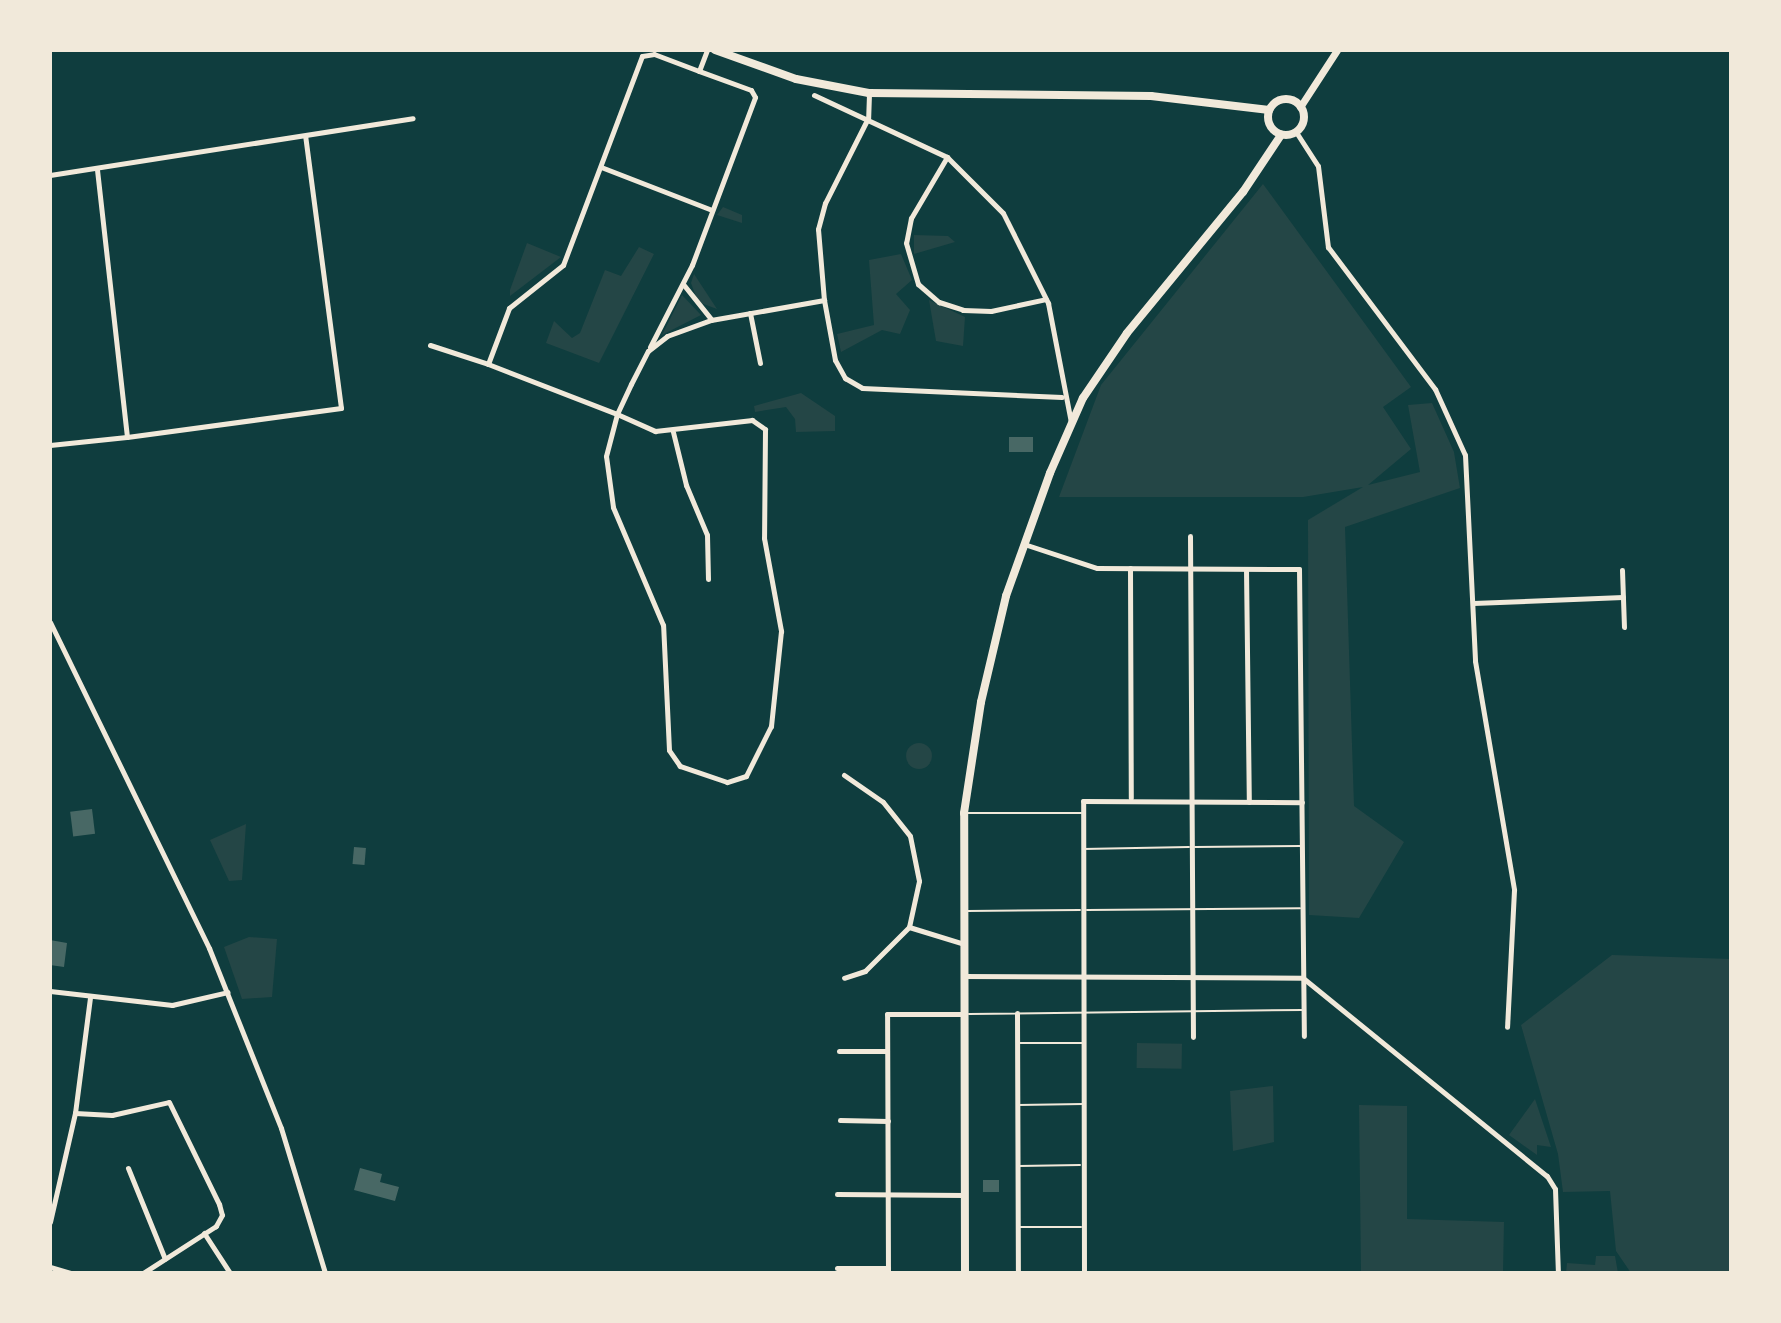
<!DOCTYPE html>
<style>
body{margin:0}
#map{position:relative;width:1781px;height:1323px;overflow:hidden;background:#0f3d3e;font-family:Rubik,sans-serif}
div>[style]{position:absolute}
.green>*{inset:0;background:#244646;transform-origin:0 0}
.round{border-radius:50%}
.building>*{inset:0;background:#486865;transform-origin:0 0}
.service>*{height:2px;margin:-1px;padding:0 1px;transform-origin:1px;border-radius:1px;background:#f1e9da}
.minor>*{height:5px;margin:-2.5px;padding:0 2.5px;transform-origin:2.5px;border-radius:2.5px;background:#f1e9da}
.secondary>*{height:7px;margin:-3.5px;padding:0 3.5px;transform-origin:3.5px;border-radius:3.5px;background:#f1e9da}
.primary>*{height:8px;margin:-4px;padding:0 4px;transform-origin:4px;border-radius:4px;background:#f1e9da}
.primary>.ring{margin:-4px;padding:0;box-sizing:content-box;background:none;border:8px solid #f1e9da;border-radius:50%}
span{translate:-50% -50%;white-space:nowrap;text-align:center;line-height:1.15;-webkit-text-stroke:6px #f1e9da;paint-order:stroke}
.frame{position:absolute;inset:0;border:52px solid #f1e9da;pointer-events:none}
</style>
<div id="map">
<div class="green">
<div style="clip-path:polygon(1263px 184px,1411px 387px,1383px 407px,1411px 449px,1368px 485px,1420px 472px,1408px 405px,1432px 403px,1454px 452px,1460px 488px,1345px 527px,1354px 806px,1404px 842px,1359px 918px,1309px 915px,1308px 520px,1363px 487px,1303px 497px,1059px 497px,1101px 385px)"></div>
<div style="clip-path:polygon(723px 207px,742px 215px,742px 223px,717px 215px)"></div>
<div style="clip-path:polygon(914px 235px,948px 236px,955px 242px,914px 254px)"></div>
<div style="clip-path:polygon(527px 243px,561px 257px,510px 296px,510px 290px)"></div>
<div style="clip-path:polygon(639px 247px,654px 254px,599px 363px,546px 343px,554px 321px,572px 338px,580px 333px,605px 270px,621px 276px)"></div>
<div style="clip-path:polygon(901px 254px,912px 280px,896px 294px,910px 310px,900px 334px,882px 330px,841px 352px,837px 334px,874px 325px,869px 260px)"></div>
<div style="clip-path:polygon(694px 274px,717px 309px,698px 302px,691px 283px)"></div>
<div style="clip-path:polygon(682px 295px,701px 315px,662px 335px)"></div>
<div style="clip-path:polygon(929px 300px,965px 317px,963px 346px,936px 341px)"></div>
<div style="clip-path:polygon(801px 393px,835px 416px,835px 431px,796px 432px,795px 419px,786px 407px,755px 412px,754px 406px)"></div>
<div class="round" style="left:906px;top:743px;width:26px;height:26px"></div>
<div style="clip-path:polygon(246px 824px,242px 880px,229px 881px,210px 840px)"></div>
<div style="clip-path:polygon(249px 937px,277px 939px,272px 997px,242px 999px,224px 947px)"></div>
<div style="clip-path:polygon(1612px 955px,1731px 959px,1731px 1273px,1631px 1273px,1616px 1251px,1610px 1191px,1563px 1192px,1558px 1154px,1521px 1025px)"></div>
<div style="left:1137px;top:1043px;width:45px;height:25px;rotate:1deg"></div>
<div style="clip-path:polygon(1273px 1086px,1274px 1142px,1233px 1151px,1230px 1091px)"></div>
<div style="clip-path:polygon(1535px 1099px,1551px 1147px,1537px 1145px,1537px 1155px,1509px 1135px)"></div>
<div style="clip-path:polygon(1359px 1105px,1407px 1106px,1407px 1219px,1504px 1222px,1503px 1273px,1361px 1273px)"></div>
<div style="clip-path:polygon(1596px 1256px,1615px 1256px,1618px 1273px,1566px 1273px,1567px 1263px,1595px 1265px)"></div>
</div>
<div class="building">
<div style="left:1033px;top:437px;width:15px;height:24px;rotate:90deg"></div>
<div style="left:92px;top:809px;width:25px;height:22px;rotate:83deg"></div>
<div style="left:354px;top:847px;width:12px;height:17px;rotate:5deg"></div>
<div style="clip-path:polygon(50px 940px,67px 943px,64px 967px,50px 965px)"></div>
<div style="clip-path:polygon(360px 1168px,382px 1174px,380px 1182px,399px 1187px,395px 1201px,354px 1190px)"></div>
<div style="left:983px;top:1180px;width:16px;height:12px"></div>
</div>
<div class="service">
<div style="left:967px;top:813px;width:114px"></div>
<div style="left:1195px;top:847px;width:106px;rotate:-0.5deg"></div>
<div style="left:1083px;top:849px;width:106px;rotate:-1.1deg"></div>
<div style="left:1087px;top:910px;width:213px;rotate:-0.5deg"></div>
<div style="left:967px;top:911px;width:113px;rotate:-0.5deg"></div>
<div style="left:969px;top:1014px;width:334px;rotate:-0.7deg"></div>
<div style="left:1020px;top:1043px;width:62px"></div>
<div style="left:1018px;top:1105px;width:65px;rotate:-0.9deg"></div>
<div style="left:1019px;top:1166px;width:61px;rotate:-0.9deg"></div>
<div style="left:1019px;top:1227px;width:62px"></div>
</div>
<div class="minor">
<div style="left:869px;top:94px;width:24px;rotate:92deg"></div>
<div style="left:868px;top:118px;width:95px;rotate:116.8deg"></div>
<div style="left:825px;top:203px;width:27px;rotate:105deg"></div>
<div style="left:818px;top:229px;width:71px;rotate:85.2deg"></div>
<div style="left:824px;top:300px;width:61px;rotate:79.6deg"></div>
<div style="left:835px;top:360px;width:21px;rotate:61deg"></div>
<div style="left:845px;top:378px;width:20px;rotate:30deg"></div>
<div style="left:862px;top:388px;width:200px;rotate:2.6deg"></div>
<div style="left:814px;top:95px;width:147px;rotate:25deg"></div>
<div style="left:947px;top:157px;width:79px;rotate:45deg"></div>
<div style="left:1003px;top:213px;width:101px;rotate:63.4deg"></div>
<div style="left:1048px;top:303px;width:122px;rotate:79.1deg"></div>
<div style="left:1296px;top:132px;width:40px;rotate:57.1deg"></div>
<div style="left:1318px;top:166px;width:82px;rotate:83deg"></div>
<div style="left:1328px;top:247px;width:178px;rotate:53deg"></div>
<div style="left:1435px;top:389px;width:72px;rotate:65.6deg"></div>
<div style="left:1465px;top:455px;width:206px;rotate:87.2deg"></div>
<div style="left:1475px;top:661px;width:232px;rotate:80.3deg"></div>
<div style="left:1514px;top:890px;width:137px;rotate:92.9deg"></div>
<div style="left:947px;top:157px;width:71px;rotate:120.5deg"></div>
<div style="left:911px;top:218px;width:25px;rotate:101deg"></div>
<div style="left:906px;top:243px;width:43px;rotate:73.7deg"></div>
<div style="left:918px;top:284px;width:28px;rotate:41deg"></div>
<div style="left:939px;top:302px;width:25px;rotate:18deg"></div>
<div style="left:963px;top:310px;width:28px;rotate:2deg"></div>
<div style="left:991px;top:311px;width:56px;rotate:-12.3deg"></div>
<div style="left:601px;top:167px;width:119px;rotate:21.2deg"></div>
<div style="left:50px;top:175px;width:367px;rotate:-8.9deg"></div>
<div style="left:683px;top:284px;width:45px;rotate:51.3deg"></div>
<div style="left:750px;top:313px;width:51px;rotate:78.7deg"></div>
<div style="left:430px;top:345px;width:61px;rotate:18.1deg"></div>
<div style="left:488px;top:364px;width:138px;rotate:21.2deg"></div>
<div style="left:617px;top:414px;width:42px;rotate:24.1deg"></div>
<div style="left:655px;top:431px;width:98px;rotate:-6.5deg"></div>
<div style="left:752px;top:420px;width:16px;rotate:35deg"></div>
<div style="left:765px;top:429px;width:109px;rotate:90.5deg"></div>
<div style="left:764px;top:538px;width:95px;rotate:79.6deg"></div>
<div style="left:781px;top:631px;width:96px;rotate:96deg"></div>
<div style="left:771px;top:726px;width:56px;rotate:116.6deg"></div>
<div style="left:746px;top:776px;width:20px;rotate:162deg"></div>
<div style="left:727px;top:782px;width:50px;rotate:-161.2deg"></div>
<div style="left:680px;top:766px;width:19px;rotate:-125deg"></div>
<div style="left:669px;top:750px;width:125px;rotate:-92.7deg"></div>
<div style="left:663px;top:625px;width:128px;rotate:-113deg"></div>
<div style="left:613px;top:507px;width:51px;rotate:-97.8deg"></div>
<div style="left:606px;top:456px;width:43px;rotate:-75.3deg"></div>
<div style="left:617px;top:414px;width:33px;rotate:-65deg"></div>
<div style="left:631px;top:384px;width:37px;rotate:-63deg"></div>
<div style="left:648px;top:351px;width:24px;rotate:-38deg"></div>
<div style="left:667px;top:336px;width:47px;rotate:-20deg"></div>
<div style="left:711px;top:320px;width:115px;rotate:-10deg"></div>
<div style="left:650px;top:347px;width:92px;rotate:-62.9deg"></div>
<div style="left:692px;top:265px;width:179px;rotate:-69.4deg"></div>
<div style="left:755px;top:97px;width:8px;rotate:-120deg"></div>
<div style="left:751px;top:90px;width:55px;rotate:-159.9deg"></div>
<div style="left:488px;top:364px;width:60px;rotate:-69.4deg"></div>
<div style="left:509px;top:308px;width:69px;rotate:-38.5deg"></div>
<div style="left:563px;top:265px;width:223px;rotate:-69.3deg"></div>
<div style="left:642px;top:56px;width:12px;rotate:-9deg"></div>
<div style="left:654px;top:54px;width:48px;rotate:20.7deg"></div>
<div style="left:699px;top:71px;width:22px;rotate:-69deg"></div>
<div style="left:673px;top:432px;width:55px;rotate:76.2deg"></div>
<div style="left:686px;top:485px;width:54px;rotate:67.2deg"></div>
<div style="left:707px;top:535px;width:44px;rotate:88.7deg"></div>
<div style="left:127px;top:437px;width:216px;rotate:-7.7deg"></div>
<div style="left:341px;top:408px;width:274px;rotate:-97.5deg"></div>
<div style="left:50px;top:445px;width:77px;rotate:-5.9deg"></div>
<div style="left:127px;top:437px;width:270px;rotate:-96.4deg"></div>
<div style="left:1190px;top:536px;width:501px;rotate:89.66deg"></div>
<div style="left:1024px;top:544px;width:77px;rotate:18.2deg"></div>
<div style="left:1097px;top:568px;width:202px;rotate:0.3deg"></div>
<div style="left:1299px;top:569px;width:467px;rotate:89.4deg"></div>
<div style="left:1130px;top:568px;width:230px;rotate:89.8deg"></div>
<div style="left:1246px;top:569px;width:233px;rotate:89.3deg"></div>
<div style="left:1622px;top:570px;width:57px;rotate:88deg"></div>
<div style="left:1473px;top:603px;width:150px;rotate:-2.3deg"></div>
<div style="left:50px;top:622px;width:363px;rotate:64deg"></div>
<div style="left:209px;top:948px;width:194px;rotate:68.2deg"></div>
<div style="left:281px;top:1128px;width:152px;rotate:73.1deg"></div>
<div style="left:844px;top:775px;width:47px;rotate:34.7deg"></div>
<div style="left:883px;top:802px;width:43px;rotate:51.5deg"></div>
<div style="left:910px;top:836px;width:46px;rotate:78.7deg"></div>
<div style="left:919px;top:881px;width:47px;rotate:102.3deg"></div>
<div style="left:909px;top:927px;width:62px;rotate:135deg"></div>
<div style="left:865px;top:971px;width:22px;rotate:162deg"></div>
<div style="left:909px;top:927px;width:54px;rotate:17.1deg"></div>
<div style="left:963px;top:976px;width:340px;rotate:0.3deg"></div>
<div style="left:1303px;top:978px;width:314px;rotate:39.1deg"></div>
<div style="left:1547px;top:1176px;width:15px;rotate:58deg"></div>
<div style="left:1555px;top:1189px;width:84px;rotate:88deg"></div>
<div style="left:50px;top:991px;width:123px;rotate:6.5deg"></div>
<div style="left:172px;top:1005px;width:57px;rotate:-13.1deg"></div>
<div style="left:1017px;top:1013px;width:260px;rotate:89.8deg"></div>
<div style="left:839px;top:1051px;width:48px"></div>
<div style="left:75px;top:1113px;width:37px;rotate:3deg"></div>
<div style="left:112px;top:1115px;width:58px;rotate:-12.8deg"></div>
<div style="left:169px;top:1102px;width:114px;rotate:63.9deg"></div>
<div style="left:219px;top:1204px;width:11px;rotate:75deg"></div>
<div style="left:222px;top:1215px;width:13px;rotate:119deg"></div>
<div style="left:216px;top:1226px;width:87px;rotate:147.2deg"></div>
<div style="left:840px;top:1120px;width:48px;rotate:1.2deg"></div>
<div style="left:128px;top:1168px;width:98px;rotate:67.9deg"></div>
<div style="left:837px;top:1194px;width:127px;rotate:0.5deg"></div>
<div style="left:50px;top:1222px;width:112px;rotate:-77.1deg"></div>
<div style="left:75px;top:1113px;width:117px;rotate:-82.6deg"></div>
<div style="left:204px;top:1233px;width:48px;rotate:57deg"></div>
<div style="left:50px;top:1267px;width:22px;rotate:16deg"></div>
<div style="left:837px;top:1268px;width:51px"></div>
<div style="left:888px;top:1273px;width:259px;rotate:-90.2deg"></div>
<div style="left:887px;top:1014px;width:75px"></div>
<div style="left:1084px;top:1273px;width:472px;rotate:-90.1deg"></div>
<div style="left:1083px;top:801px;width:219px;rotate:0.3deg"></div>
</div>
<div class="secondary">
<div style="left:1300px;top:107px;width:68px;rotate:-57deg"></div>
</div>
<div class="primary">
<div style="left:715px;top:50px;width:86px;rotate:19.7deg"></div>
<div style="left:796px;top:79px;width:74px;rotate:10.9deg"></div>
<div style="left:869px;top:93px;width:282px;rotate:0.6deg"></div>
<div style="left:1151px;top:96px;width:119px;rotate:6.8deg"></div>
<div class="ring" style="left:1268px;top:99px;width:28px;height:28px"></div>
<div style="left:965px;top:1273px;width:460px;rotate:-90.1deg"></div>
<div style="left:964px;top:813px;width:112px;rotate:-81.3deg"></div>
<div style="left:981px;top:702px;width:109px;rotate:-76.7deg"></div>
<div style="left:1006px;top:596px;width:131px;rotate:-70.3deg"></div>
<div style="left:1050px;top:473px;width:82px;rotate:-66.3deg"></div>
<div style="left:1083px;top:398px;width:78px;rotate:-55.9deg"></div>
<div style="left:1127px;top:333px;width:183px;rotate:-50.6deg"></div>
<div style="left:1243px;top:192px;width:69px;rotate:-56.3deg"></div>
</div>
<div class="frame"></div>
</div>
